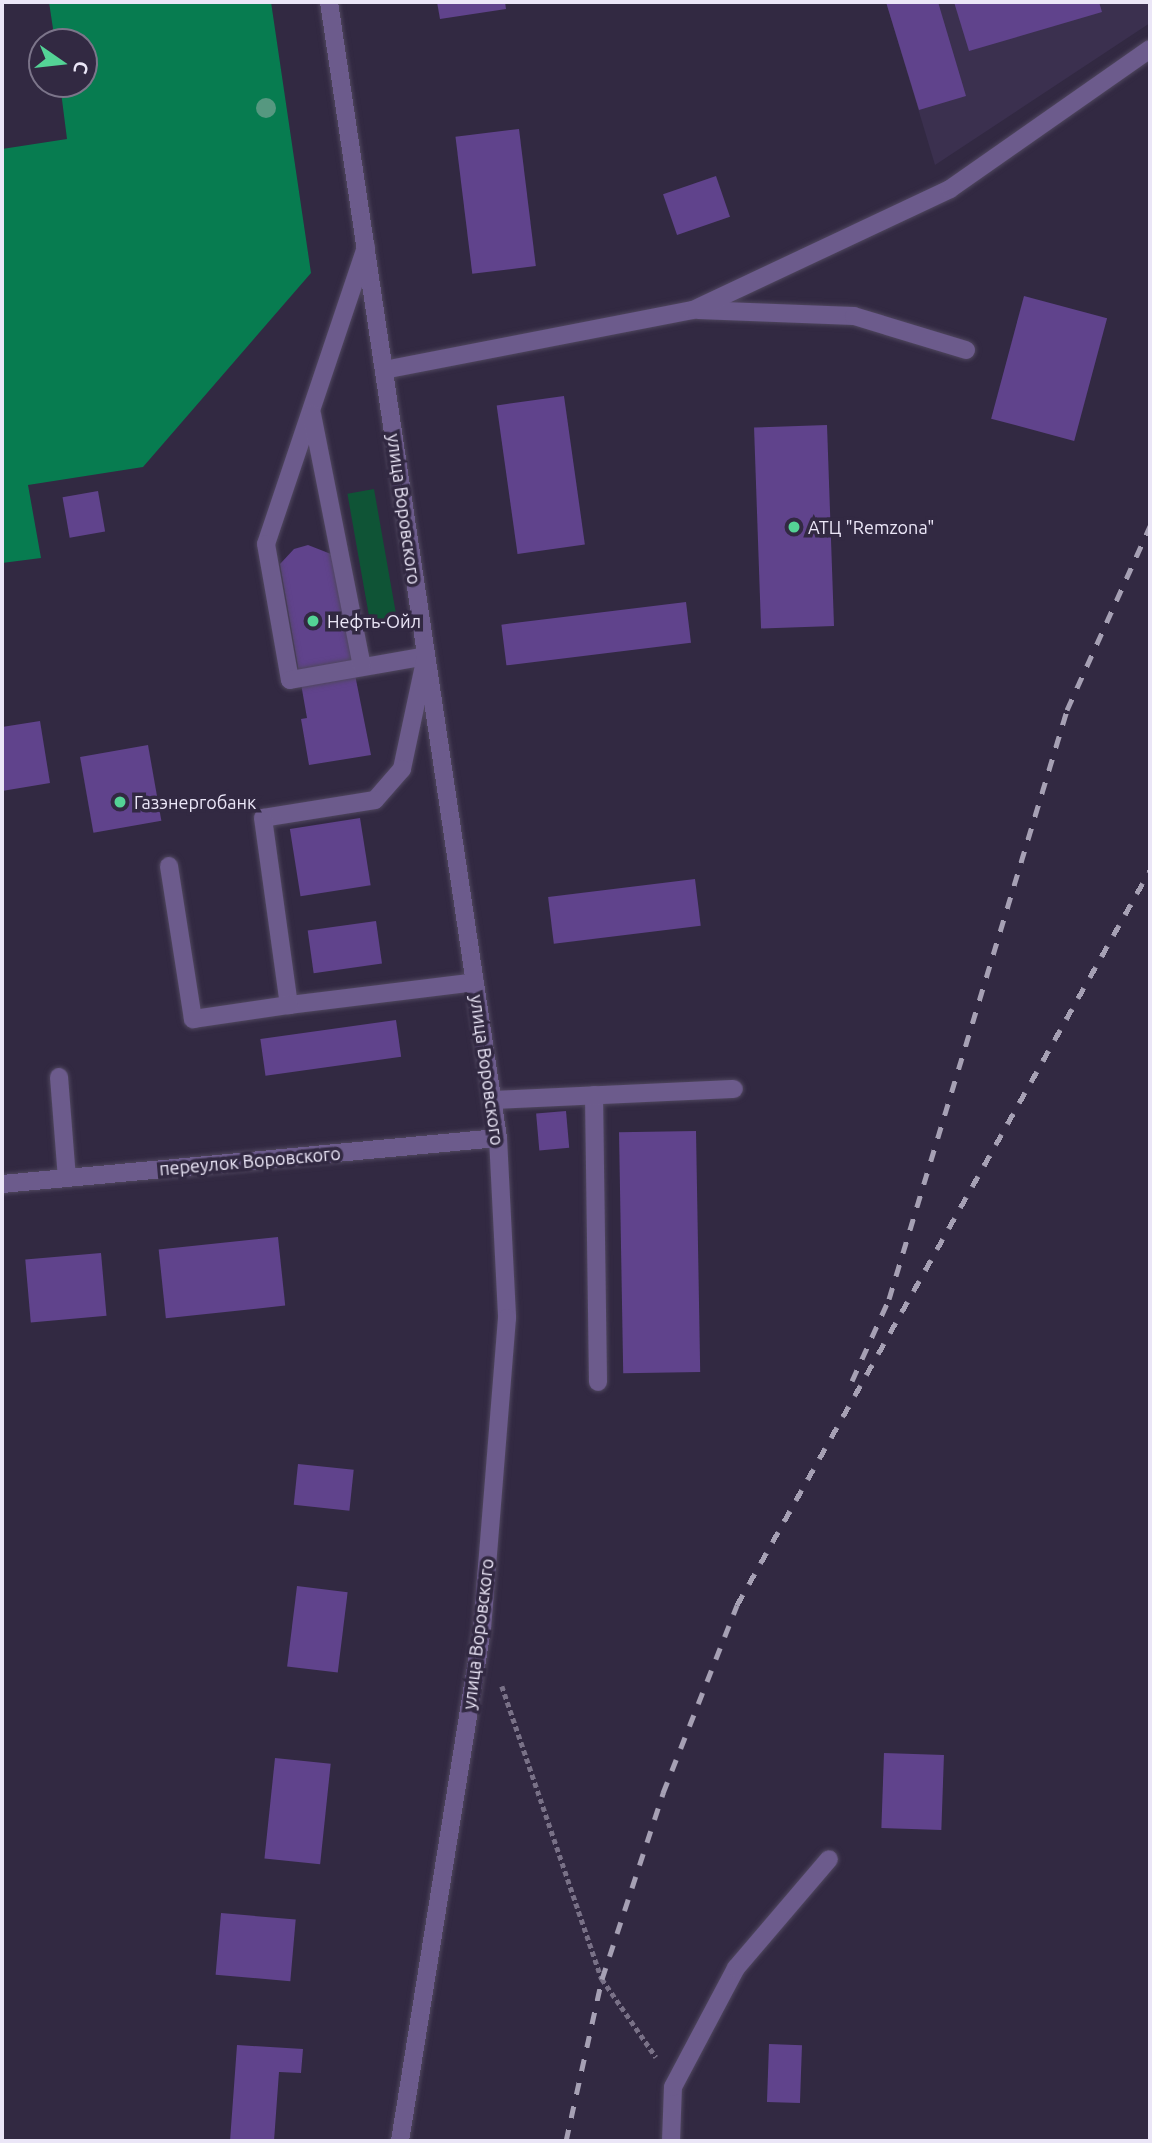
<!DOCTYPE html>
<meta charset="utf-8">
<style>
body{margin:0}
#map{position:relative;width:1152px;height:2143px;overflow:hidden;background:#322942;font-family:Ubuntu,sans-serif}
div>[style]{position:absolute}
.built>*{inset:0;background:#3b304f}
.green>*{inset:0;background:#0f5436;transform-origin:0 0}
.forest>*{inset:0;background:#077c50}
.building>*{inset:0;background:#60438c;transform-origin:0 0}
.path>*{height:4.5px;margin-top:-2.25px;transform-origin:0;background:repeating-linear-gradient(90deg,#797187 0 5px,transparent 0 8.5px)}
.roads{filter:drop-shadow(0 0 2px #50475f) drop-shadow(0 0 2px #50475f)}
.service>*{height:18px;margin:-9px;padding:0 9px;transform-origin:9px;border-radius:9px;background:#6c5b8c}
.minor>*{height:18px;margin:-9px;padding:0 9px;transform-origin:9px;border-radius:9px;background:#6c5b8c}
.rail>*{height:5px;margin-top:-2.5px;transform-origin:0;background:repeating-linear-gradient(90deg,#a6a0b4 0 12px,transparent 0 24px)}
.trees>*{width:20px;height:20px;margin:-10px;border-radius:50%;background:#569880}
.dots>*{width:19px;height:19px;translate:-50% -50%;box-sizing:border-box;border:4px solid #322942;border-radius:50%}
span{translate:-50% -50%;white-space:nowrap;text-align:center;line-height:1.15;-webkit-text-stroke:7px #322942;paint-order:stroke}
.street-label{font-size:18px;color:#ebe6f7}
.poi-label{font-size:18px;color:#ebe6f7}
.left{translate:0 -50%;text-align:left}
.frame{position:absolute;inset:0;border:4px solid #ebe6f7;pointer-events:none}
.north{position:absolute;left:28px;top:28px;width:70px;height:70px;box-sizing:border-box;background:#322942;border:2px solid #7c758a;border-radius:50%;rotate:104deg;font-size:19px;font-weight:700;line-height:28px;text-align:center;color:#ebe6f7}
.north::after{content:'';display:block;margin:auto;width:24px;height:32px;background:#54d396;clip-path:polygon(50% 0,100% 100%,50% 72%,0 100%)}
</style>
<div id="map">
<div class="built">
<div style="clip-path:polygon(886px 2px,1150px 2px,1150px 23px,935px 165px)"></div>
</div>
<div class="green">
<div style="left:374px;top:489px;width:131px;height:27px;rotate:80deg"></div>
</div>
<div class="forest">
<div style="clip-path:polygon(49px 2px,271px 2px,311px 273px,143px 467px,28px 485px,41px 558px,2px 563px,2px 149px,67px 139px,60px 84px,84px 84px,84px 42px,55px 42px)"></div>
</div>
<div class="building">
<div style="clip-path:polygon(437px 2px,505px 2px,506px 9px,440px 19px)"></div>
<div style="clip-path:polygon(886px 2px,938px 2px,966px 96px,919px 110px)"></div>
<div style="clip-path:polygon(954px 2px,1099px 2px,1102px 12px,969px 51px)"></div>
<div style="left:519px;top:129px;width:138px;height:64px;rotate:83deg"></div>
<div style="left:716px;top:176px;width:43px;height:56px;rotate:71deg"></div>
<div style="left:1024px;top:296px;width:86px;height:127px;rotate:15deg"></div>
<div style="left:564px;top:396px;width:150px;height:68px;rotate:82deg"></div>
<div style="left:827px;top:425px;width:201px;height:73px;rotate:88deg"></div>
<div style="left:98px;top:491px;width:41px;height:36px;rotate:80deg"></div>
<div style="clip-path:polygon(308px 545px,331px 554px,371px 755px,309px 765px,301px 719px,307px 718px,280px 564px,294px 549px)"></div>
<div style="left:686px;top:602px;width:41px;height:186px;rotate:83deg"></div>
<div style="clip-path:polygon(40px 721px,50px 783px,2px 791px,2px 727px)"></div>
<div style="left:148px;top:745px;width:77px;height:69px;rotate:80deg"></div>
<div style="left:360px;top:818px;width:68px;height:71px;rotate:81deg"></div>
<div style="left:695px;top:879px;width:47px;height:148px;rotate:83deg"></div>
<div style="left:376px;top:921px;width:43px;height:69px;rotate:82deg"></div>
<div style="left:396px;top:1020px;width:37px;height:137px;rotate:82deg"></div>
<div style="left:566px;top:1111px;width:37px;height:30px;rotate:85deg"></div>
<div style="left:696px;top:1131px;width:241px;height:77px;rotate:89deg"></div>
<div style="left:278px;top:1237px;width:69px;height:120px;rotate:84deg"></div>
<div style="left:101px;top:1253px;width:63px;height:76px;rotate:85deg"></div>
<div style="left:298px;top:1464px;width:56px;height:41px;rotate:6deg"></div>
<div style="left:297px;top:1586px;width:51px;height:81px;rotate:7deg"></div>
<div style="left:884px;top:1753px;width:60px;height:75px;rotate:2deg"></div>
<div style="left:275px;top:1758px;width:56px;height:101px;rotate:6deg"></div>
<div style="left:221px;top:1913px;width:75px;height:62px;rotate:5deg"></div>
<div style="left:769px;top:2044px;width:33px;height:58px;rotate:2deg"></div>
<div style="clip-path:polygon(237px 2045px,303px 2049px,301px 2073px,279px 2072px,274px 2141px,230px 2141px)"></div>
</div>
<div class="path">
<div style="left:502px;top:1686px;width:310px;rotate:71.2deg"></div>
<div style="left:602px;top:1979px;width:95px;rotate:55.3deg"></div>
</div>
<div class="roads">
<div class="service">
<div style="left:366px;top:247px;width:313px;rotate:108.6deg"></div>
<div style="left:266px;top:544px;width:138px;rotate:80deg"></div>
<div style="left:290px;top:680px;width:138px;rotate:-10deg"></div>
<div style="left:426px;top:656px;width:116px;rotate:102deg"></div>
<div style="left:402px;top:769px;width:41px;rotate:131.1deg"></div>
<div style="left:375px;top:800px;width:113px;rotate:170.9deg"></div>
<div style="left:263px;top:818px;width:189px;rotate:82.1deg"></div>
<div style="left:289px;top:1005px;width:187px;rotate:-7deg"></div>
<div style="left:698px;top:310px;width:156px;rotate:2.2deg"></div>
<div style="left:854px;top:316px;width:117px;rotate:16.9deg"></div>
<div style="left:384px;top:370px;width:315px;rotate:-11deg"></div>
<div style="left:693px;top:310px;width:284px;rotate:-25.2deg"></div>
<div style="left:950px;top:189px;width:244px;rotate:-35deg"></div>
<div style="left:312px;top:414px;width:257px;rotate:78.8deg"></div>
<div style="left:169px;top:866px;width:155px;rotate:81.1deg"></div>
<div style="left:193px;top:1019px;width:97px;rotate:-8.3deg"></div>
<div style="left:59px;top:1077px;width:101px;rotate:85.5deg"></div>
<div style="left:594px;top:1095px;width:287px;rotate:89.2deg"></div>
<div style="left:492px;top:1100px;width:242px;rotate:-2.6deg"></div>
</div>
<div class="minor">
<div style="left:329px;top:2px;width:1149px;rotate:81.54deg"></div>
<div style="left:498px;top:1138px;width:180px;rotate:87.1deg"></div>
<div style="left:507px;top:1318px;width:312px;rotate:94.6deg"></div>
<div style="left:482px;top:1629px;width:519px;rotate:99.1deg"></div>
<div style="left:2px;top:1184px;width:498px;rotate:-5.3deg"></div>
<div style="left:671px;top:2141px;width:54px;rotate:-87.9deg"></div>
<div style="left:673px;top:2087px;width:135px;rotate:-62.1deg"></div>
<div style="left:736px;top:1968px;width:143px;rotate:-49.5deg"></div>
</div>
</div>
<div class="rail">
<div style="left:852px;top:1381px;width:90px;rotate:-65.7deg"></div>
<div style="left:889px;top:1299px;width:615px;rotate:-73.18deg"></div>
<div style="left:1067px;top:710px;width:202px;rotate:-65.7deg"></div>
<div style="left:566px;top:2141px;width:166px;rotate:-77.5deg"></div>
<div style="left:602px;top:1979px;width:196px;rotate:-71.8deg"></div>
<div style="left:663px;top:1793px;width:202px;rotate:-68.5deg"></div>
<div style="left:737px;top:1605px;width:843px;rotate:-60.67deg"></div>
</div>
<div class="trees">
<div style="left:266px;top:108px"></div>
</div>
<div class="dots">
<div style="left:794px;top:527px;background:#54d396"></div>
<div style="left:313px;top:621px;background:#54d396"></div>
<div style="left:120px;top:802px;background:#54d396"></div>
</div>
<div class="street-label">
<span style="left:404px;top:509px;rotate:82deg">улица Воровского</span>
<span style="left:487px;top:1070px;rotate:82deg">улица Воровского</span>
<span style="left:250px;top:1161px;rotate:-5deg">переулок Воровского</span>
<span style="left:478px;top:1634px;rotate:-83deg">улица Воровского</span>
</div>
<div class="poi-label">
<span class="left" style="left:808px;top:527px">АТЦ "Remzona"</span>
<span class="left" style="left:327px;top:621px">Нефть-Ойл</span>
<span class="left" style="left:134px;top:802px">Газэнергобанк</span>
</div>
<div class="frame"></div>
<div class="north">С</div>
</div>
